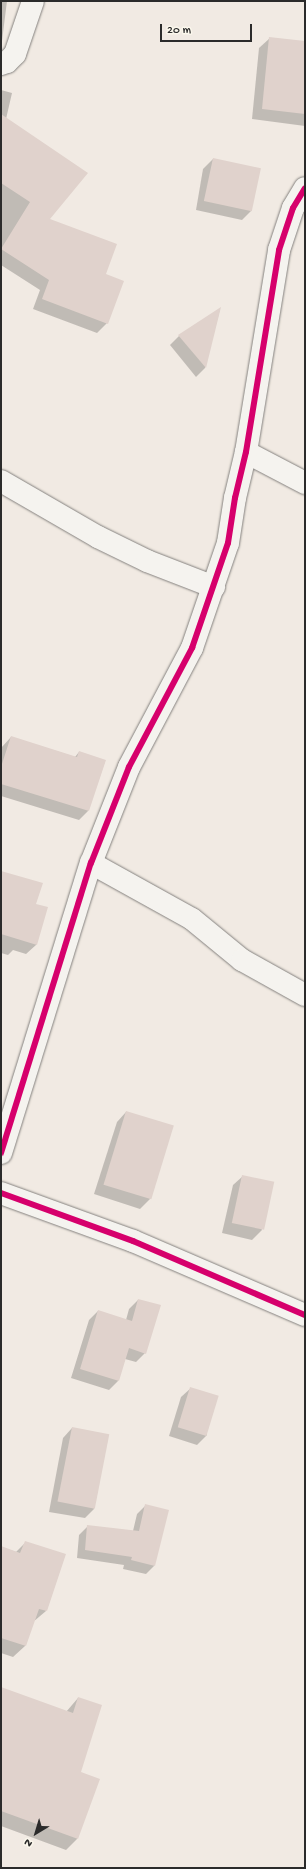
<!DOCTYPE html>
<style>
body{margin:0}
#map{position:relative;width:306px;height:1869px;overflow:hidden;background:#f1eae3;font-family:"Gochi Hand",sans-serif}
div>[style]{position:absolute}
.shadow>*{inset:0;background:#0003}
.building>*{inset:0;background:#e0d2cc;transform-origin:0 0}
.roads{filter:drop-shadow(0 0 1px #84817e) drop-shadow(0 0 1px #84817e)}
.minor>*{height:22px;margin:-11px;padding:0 11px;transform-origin:11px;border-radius:11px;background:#f5f3ef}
.cycleway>*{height:6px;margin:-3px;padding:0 3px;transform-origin:3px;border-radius:3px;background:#d6006c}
span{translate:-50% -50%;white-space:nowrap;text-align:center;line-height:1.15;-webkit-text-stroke:3px #fbf7ec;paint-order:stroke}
.frame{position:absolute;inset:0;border:2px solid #2b2b2b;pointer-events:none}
.north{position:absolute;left:16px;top:1813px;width:40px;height:40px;-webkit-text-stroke:3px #fbf7ec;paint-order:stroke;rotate:218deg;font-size:11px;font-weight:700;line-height:16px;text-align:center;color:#2b2b2b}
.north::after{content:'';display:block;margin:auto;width:14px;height:18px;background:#2b2b2b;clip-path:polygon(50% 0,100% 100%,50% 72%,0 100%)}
.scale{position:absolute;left:160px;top:24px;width:92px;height:18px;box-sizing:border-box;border:2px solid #2b2b2b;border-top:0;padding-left:5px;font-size:12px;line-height:14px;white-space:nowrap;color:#2b2b2b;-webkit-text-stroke:3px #fbf7ec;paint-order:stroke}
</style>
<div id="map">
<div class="shadow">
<div style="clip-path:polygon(1px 1px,7px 1px,1px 49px)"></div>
<div style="clip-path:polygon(270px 38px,305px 42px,305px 126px,252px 119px,259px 48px)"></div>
<div style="clip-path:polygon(1px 90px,12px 93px,6px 119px,48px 219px,104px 274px,107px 323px,97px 333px,33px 309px,40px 290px,1px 265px)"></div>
<div style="clip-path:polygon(213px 159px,252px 210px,242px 220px,196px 210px,203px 169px)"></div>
<div style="clip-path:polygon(220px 309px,205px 368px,196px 377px,170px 345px,179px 336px)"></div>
<div style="clip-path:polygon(11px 737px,75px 757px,79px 752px,105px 761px,88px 811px,79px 820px,1px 796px,1px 748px)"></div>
<div style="clip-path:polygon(1px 872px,35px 905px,46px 908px,36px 945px,26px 954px,13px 950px,8px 955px,1px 953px)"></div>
<div style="clip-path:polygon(126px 1112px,150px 1199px,140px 1209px,94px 1194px,117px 1122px)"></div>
<div style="clip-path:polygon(243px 1176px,262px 1230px,252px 1240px,222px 1233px,233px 1185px)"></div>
<div style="clip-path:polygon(138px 1300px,145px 1353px,136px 1362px,125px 1359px,118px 1381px,109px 1390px,71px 1378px,89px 1320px,98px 1311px,126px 1320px,129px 1309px)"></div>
<div style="clip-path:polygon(191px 1388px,207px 1435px,197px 1445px,169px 1436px,181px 1397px)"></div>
<div style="clip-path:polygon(72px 1428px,94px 1509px,85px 1518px,49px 1512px,63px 1438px)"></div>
<div style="clip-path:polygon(146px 1505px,154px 1566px,146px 1574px,123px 1569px,124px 1565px,77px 1558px,79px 1535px,88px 1526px,133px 1531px,137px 1514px)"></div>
<div style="clip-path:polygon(24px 1544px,46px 1611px,33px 1622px,25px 1646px,13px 1657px,1px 1653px,1px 1547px,16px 1552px)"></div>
<div style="clip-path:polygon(1px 1688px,66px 1712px,78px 1698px,80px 1773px,77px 1839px,66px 1850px,1px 1826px)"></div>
</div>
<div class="building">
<div style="clip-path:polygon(269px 37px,305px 41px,305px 114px,262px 109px)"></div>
<div style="clip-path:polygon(1px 114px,88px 173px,50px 219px,117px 244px,106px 274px,124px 281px,108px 324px,42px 299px,49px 280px,1px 249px,30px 202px,1px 183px)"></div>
<div style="left:213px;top:158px;width:49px;height:44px;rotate:12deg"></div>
<div style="clip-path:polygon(221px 307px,206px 368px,178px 335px)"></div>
<div style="clip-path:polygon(11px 736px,77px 757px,79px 751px,106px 760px,89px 811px,1px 784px,1px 767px)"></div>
<div style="clip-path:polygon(1px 871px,43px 883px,36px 904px,48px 907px,37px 945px,1px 934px)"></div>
<div style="left:126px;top:1111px;width:50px;height:77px;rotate:17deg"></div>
<div style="left:242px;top:1175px;width:33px;height:49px;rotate:12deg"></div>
<div style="clip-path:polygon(138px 1299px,161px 1305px,146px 1354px,129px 1348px,119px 1381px,80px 1369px,98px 1310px,132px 1321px)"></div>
<div style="left:190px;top:1387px;width:30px;height:42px;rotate:17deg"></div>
<div style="left:72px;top:1427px;width:38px;height:76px;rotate:11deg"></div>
<div style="clip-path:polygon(145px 1504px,169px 1510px,155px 1566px,131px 1560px,132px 1557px,85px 1550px,87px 1525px,139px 1531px)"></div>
<div style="clip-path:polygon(25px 1541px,66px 1554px,47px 1611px,39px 1609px,26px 1646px,1px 1638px,1px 1546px,20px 1553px)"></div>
<div style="clip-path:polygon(1px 1687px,73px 1713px,78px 1697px,102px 1705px,81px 1772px,100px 1779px,78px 1839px,1px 1811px)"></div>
</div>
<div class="roads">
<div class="minor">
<div style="left:1px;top:64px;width:6px;rotate:-18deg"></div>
<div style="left:7px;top:62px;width:11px;rotate:-45deg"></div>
<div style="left:15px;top:54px;width:56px;rotate:-71.2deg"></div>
<div style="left:246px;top:452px;width:67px;rotate:27.7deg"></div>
<div style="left:1px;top:481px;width:112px;rotate:30deg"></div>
<div style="left:98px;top:537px;width:55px;rotate:26.1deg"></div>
<div style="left:147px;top:561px;width:72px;rotate:21.2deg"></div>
<div style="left:91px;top:863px;width:115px;rotate:29deg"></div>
<div style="left:192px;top:919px;width:65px;rotate:39.4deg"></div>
<div style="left:242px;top:960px;width:72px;rotate:29.1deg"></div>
<div style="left:1px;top:1153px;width:304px;rotate:-72.8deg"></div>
<div style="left:91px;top:863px;width:103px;rotate:-68.4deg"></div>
<div style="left:129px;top:767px;width:135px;rotate:-62.1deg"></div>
<div style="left:192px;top:648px;width:111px;rotate:-71.1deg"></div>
<div style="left:228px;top:543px;width:46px;rotate:-81.2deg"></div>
<div style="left:235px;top:498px;width:47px;rotate:-76.6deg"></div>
<div style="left:246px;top:452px;width:205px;rotate:-80.7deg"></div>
<div style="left:279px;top:250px;width:44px;rotate:-71.6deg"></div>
<div style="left:293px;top:208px;width:23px;rotate:-59deg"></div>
<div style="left:1px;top:1193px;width:140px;rotate:20deg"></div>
<div style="left:133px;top:1241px;width:187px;rotate:23.3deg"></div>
</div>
</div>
<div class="cycleway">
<div style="left:1px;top:1153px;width:304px;rotate:-72.8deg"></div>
<div style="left:91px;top:863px;width:103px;rotate:-68.4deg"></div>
<div style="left:129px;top:767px;width:135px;rotate:-62.1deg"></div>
<div style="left:192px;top:648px;width:111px;rotate:-71.1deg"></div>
<div style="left:228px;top:543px;width:46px;rotate:-81.2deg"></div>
<div style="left:235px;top:498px;width:47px;rotate:-76.6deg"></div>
<div style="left:246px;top:452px;width:205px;rotate:-80.7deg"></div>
<div style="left:279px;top:250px;width:44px;rotate:-71.6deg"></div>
<div style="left:293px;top:208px;width:23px;rotate:-59deg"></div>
<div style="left:1px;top:1193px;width:140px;rotate:20deg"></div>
<div style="left:133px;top:1241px;width:187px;rotate:23.3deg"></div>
</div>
<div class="frame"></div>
<div class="north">N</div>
<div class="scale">20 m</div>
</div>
